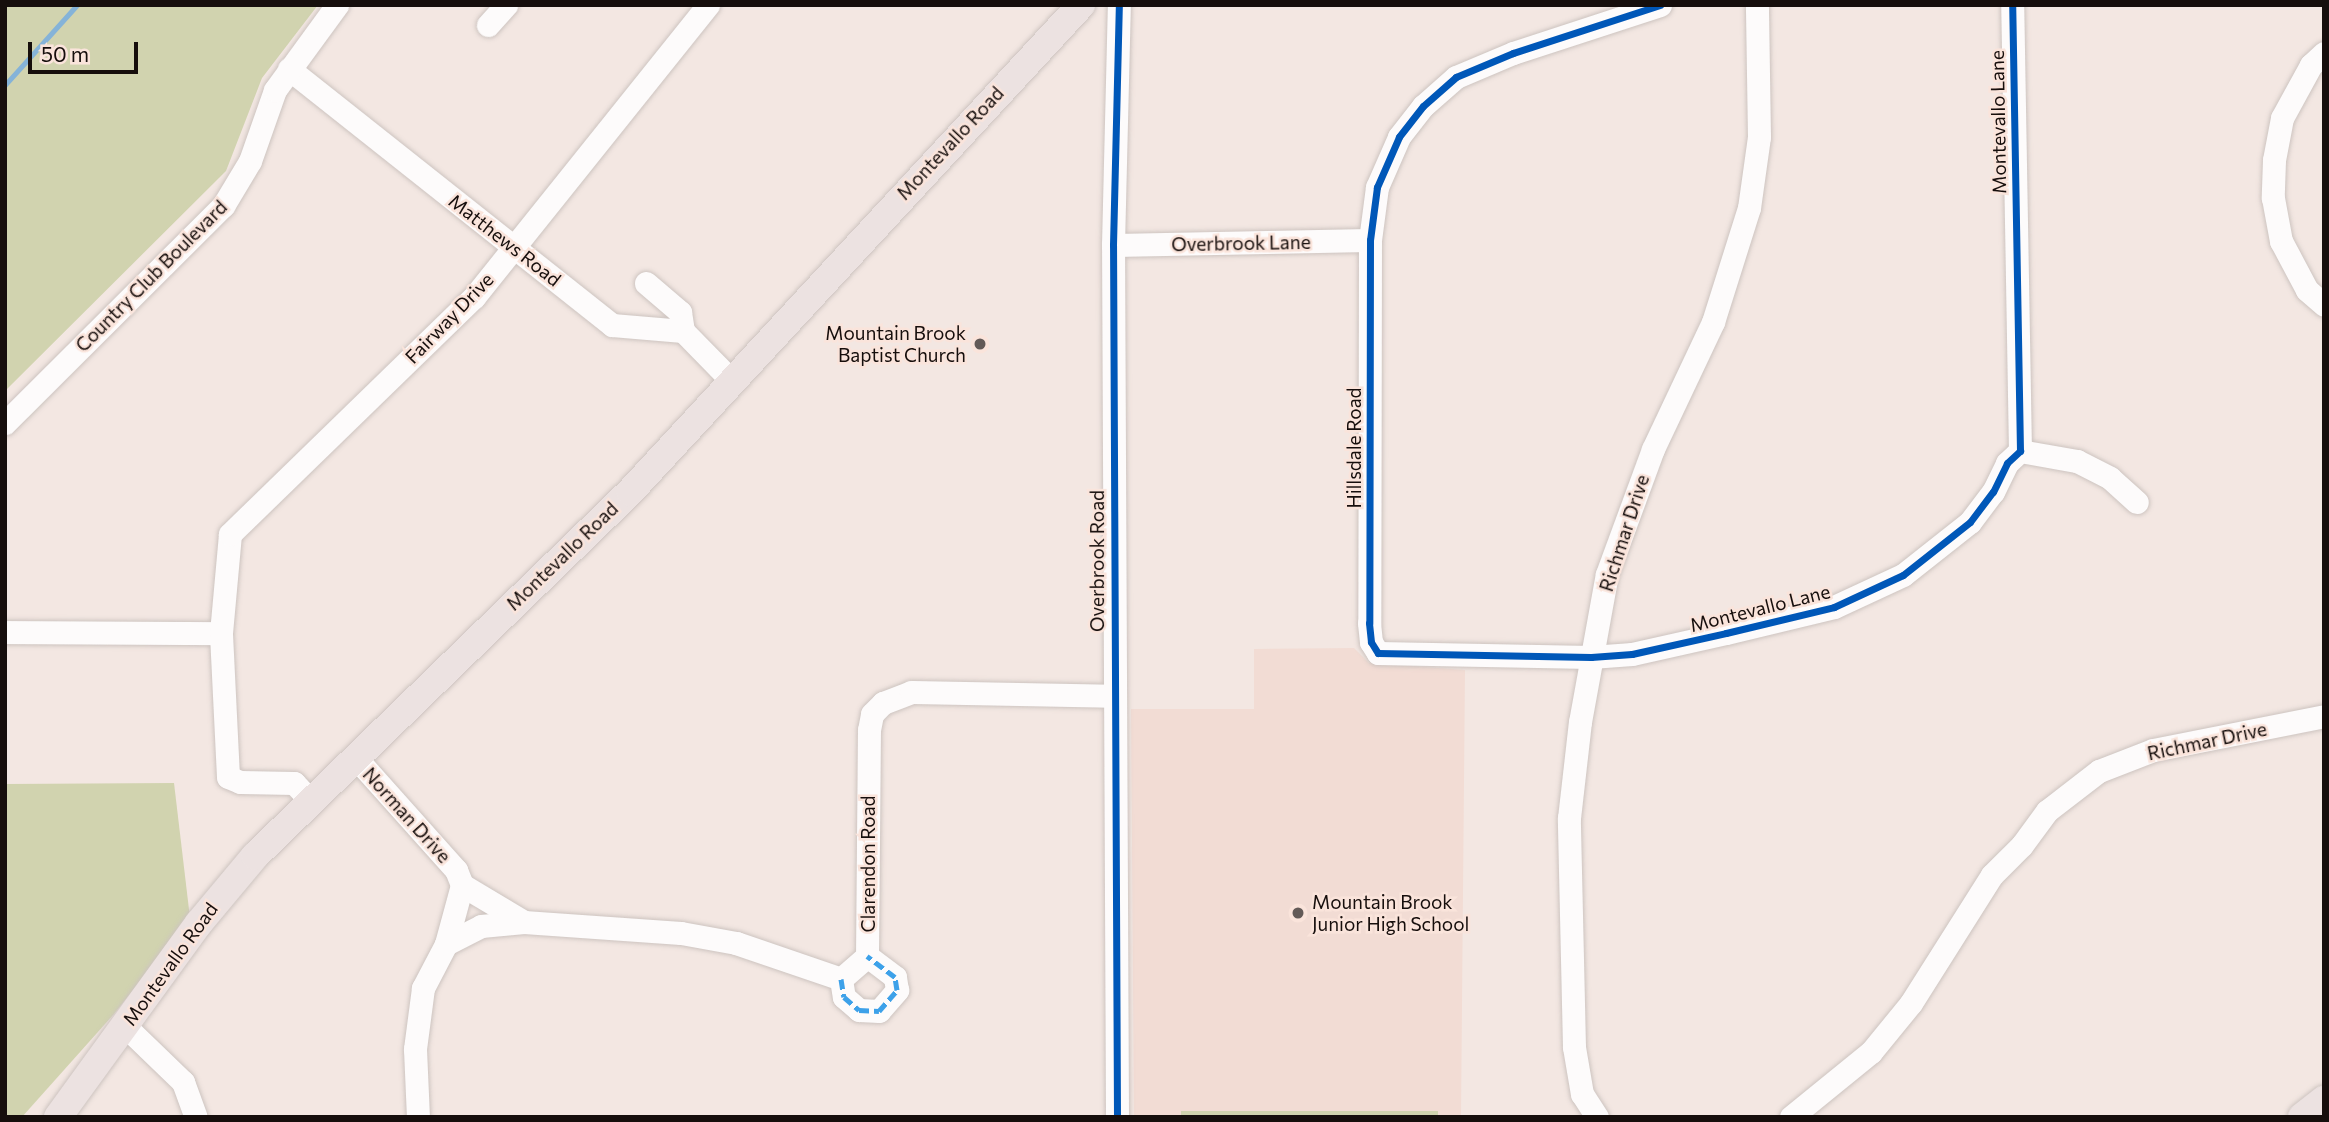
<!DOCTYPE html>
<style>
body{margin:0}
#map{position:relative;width:2329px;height:1122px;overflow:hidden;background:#f3e7e2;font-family:Commissioner,sans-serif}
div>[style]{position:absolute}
.built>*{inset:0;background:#f2dcd4}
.green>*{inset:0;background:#d1d3af;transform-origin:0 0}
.stream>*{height:4.5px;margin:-2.25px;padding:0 2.25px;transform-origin:2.25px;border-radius:2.25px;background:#85b3d8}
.roads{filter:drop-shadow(0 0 2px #cdc4c0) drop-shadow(0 0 2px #cdc4c0)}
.minor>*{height:23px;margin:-11.5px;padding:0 11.5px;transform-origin:11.5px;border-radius:11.5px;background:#fdfbfb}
.major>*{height:28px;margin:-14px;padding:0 14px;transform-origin:14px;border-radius:14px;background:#ece2e1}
.quiet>*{height:5px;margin-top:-2.5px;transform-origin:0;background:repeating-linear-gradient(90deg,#3da1e9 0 10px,transparent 0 15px)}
.cycleway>*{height:7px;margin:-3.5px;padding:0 3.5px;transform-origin:3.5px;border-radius:3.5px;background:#0057b8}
.dots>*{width:19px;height:19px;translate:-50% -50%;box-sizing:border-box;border:4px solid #fae4db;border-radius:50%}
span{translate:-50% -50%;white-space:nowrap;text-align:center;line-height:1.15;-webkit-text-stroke:5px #fae4db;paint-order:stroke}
.street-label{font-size:19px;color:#160e0c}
.poi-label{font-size:19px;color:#160e0c}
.right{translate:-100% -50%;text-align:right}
.left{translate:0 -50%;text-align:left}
.frame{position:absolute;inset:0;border:7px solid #160e0c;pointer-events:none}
.scale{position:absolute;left:28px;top:42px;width:110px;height:32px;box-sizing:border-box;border:4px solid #160e0c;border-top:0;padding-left:9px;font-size:21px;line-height:24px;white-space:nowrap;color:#160e0c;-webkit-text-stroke:5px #fae4db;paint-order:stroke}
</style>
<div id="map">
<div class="built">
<div style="clip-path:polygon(1354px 648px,1369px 663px,1465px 670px,1461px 1117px,1134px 1117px,1131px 709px,1254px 709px,1254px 649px)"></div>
</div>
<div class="green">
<div style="clip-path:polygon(5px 5px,318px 5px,262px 78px,226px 171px,5px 391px)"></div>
<div style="clip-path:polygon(174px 783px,190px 918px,114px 1014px,22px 1117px,5px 1117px,5px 784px)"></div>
<div style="left:1181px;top:1111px;width:257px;height:6px"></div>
</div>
<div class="stream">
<div style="left:5px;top:85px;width:108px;rotate:-48deg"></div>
</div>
<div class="roads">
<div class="minor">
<div style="left:1660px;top:5px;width:155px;rotate:161.9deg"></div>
<div style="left:1513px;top:53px;width:62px;rotate:157.2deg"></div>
<div style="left:1456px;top:77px;width:44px;rotate:138.7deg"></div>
<div style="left:1423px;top:106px;width:39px;rotate:128deg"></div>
<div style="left:1399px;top:137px;width:55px;rotate:113.7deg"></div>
<div style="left:1377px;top:187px;width:53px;rotate:97.5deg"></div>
<div style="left:1370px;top:240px;width:383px;rotate:90.1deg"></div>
<div style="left:1369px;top:623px;width:19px;rotate:84deg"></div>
<div style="left:1371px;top:642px;width:13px;rotate:58deg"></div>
<div style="left:1378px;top:653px;width:213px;rotate:1.1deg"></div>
<div style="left:1591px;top:657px;width:41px;rotate:-4.2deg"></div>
<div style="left:1632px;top:654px;width:96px;rotate:-12.6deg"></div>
<div style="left:1726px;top:633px;width:111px;rotate:-13.5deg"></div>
<div style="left:1834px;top:607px;width:76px;rotate:-24.9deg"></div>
<div style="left:1903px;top:575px;width:85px;rotate:-38.3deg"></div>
<div style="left:1970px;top:522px;width:38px;rotate:-53deg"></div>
<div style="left:1993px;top:492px;width:32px;rotate:-64deg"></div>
<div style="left:2007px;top:463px;width:18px;rotate:-43deg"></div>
<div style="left:2020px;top:451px;width:446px;rotate:-91deg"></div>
<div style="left:488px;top:25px;width:27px;rotate:-48deg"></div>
<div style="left:2324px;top:53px;width:18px;rotate:137deg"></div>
<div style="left:2311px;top:65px;width:60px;rotate:118.7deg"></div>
<div style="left:2282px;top:118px;width:43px;rotate:100.8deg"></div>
<div style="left:2274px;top:160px;width:38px;rotate:92deg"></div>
<div style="left:2273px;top:198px;width:44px;rotate:79.5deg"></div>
<div style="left:2281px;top:241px;width:55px;rotate:62deg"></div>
<div style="left:2307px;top:290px;width:23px;rotate:41deg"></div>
<div style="left:289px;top:69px;width:412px;rotate:38.4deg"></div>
<div style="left:612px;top:325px;width:71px;rotate:4.8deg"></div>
<div style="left:683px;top:331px;width:67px;rotate:45.6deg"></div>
<div style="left:1113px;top:245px;width:257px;rotate:-1.1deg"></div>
<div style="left:646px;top:283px;width:45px;rotate:40.5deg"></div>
<div style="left:680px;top:312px;width:19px;rotate:81deg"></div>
<div style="left:5px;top:423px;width:308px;rotate:-44.9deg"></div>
<div style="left:223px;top:206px;width:52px;rotate:-59deg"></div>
<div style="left:250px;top:161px;width:75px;rotate:-70.6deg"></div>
<div style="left:275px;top:90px;width:105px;rotate:-53.9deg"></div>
<div style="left:2020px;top:451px;width:58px;rotate:10deg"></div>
<div style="left:2077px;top:461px;width:37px;rotate:27deg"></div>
<div style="left:2110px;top:478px;width:36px;rotate:42deg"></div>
<div style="left:5px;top:632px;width:216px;rotate:0.3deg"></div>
<div style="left:355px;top:757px;width:152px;rotate:48.2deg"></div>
<div style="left:456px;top:870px;width:16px;rotate:68deg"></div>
<div style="left:462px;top:885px;width:61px;rotate:105.2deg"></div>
<div style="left:446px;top:944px;width:50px;rotate:117.6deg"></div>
<div style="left:423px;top:988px;width:62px;rotate:97.5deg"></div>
<div style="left:415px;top:1049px;width:68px;rotate:87.5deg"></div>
<div style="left:309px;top:799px;width:22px;rotate:-133deg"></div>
<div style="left:294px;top:783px;width:54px;rotate:-178.9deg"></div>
<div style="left:240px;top:782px;width:13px;rotate:-157deg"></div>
<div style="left:228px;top:777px;width:144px;rotate:-92.8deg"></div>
<div style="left:221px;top:633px;width:99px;rotate:-84.8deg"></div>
<div style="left:230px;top:534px;width:340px;rotate:-44.2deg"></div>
<div style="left:474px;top:297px;width:374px;rotate:-51.3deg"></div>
<div style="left:462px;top:885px;width:72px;rotate:30.8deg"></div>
<div style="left:524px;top:922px;width:157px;rotate:4deg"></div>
<div style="left:681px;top:933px;width:56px;rotate:10.3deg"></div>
<div style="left:736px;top:943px;width:111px;rotate:18.9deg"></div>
<div style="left:446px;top:944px;width:39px;rotate:-27deg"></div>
<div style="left:481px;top:926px;width:43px;rotate:-5.3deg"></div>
<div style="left:841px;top:979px;width:35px;rotate:-41deg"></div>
<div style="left:867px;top:956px;width:226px;rotate:-89.5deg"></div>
<div style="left:869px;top:730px;width:16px;rotate:-79deg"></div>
<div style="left:872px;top:714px;width:16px;rotate:-45deg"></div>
<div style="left:883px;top:703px;width:30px;rotate:-21deg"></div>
<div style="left:911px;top:692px;width:202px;rotate:1.1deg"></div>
<div style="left:841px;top:979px;width:18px;rotate:81deg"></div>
<div style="left:844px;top:997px;width:20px;rotate:41deg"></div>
<div style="left:859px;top:1010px;width:20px;rotate:3deg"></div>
<div style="left:879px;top:1011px;width:28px;rotate:-49deg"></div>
<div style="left:897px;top:990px;width:13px;rotate:-99deg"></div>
<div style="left:895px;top:977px;width:35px;rotate:-143deg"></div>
<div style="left:125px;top:1026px;width:81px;rotate:44deg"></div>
<div style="left:183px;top:1082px;width:37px;rotate:70deg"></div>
<div style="left:1117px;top:1117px;width:872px;rotate:-90.26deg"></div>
<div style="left:1113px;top:245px;width:240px;rotate:-88.6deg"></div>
<div style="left:1597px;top:1117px;width:27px;rotate:-123deg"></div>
<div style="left:1582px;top:1094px;width:48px;rotate:-99.7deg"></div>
<div style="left:1574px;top:1047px;width:229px;rotate:-91.3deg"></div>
<div style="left:1569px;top:818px;width:97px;rotate:-83.5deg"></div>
<div style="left:1580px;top:722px;width:150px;rotate:-79.7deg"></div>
<div style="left:1607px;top:574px;width:133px;rotate:-69.8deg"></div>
<div style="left:1653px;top:449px;width:140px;rotate:-64.7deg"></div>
<div style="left:1713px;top:322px;width:120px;rotate:-72.5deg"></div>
<div style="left:1749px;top:208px;width:72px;rotate:-82deg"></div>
<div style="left:1759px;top:137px;width:132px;rotate:-90.9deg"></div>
<div style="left:1791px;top:1117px;width:103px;rotate:-39.1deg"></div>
<div style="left:1871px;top:1052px;width:63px;rotate:-50.8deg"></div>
<div style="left:1911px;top:1003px;width:151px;rotate:-57.7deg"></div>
<div style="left:1992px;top:875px;width:42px;rotate:-45deg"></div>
<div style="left:2022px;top:845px;width:42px;rotate:-53.7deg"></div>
<div style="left:2047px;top:811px;width:66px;rotate:-37.6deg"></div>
<div style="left:2099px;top:771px;width:58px;rotate:-21.3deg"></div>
<div style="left:2153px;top:750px;width:174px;rotate:-11.2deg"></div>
</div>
<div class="major">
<div style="left:58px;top:1117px;width:240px;rotate:-54deg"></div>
<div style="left:199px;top:923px;width:87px;rotate:-50.1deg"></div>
<div style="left:255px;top:856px;width:523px;rotate:-44.15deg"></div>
<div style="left:630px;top:492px;width:664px;rotate:-47.2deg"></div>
<div style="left:2302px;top:1117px;width:28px;rotate:-38deg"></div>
</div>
</div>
<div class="quiet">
<div style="left:841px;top:979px;width:18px;rotate:81deg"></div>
<div style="left:844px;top:997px;width:20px;rotate:41deg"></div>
<div style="left:859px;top:1010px;width:20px;rotate:3deg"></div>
<div style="left:879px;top:1011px;width:28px;rotate:-49deg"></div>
<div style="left:897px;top:990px;width:13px;rotate:-99deg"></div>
<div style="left:895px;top:977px;width:35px;rotate:-143deg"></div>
</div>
<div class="cycleway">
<div style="left:1660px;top:5px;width:155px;rotate:161.9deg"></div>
<div style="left:1513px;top:53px;width:62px;rotate:157.2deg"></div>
<div style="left:1456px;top:77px;width:44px;rotate:138.7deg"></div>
<div style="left:1423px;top:106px;width:39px;rotate:128deg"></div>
<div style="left:1399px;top:137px;width:55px;rotate:113.7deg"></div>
<div style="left:1377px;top:187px;width:53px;rotate:97.5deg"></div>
<div style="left:1370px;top:240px;width:383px;rotate:90.1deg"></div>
<div style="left:1369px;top:623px;width:19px;rotate:84deg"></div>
<div style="left:1371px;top:642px;width:13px;rotate:58deg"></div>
<div style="left:1378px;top:653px;width:213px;rotate:1.1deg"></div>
<div style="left:1591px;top:657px;width:41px;rotate:-4.2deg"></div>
<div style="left:1632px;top:654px;width:96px;rotate:-12.6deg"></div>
<div style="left:1726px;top:633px;width:111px;rotate:-13.5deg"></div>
<div style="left:1834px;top:607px;width:76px;rotate:-24.9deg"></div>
<div style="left:1903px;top:575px;width:85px;rotate:-38.3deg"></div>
<div style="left:1970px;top:522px;width:38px;rotate:-53deg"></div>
<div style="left:1993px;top:492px;width:32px;rotate:-64deg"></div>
<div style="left:2007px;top:463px;width:18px;rotate:-43deg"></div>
<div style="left:2020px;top:451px;width:446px;rotate:-91deg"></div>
<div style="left:1117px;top:1117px;width:872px;rotate:-90.26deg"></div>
<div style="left:1113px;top:245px;width:240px;rotate:-88.6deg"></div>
</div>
<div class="dots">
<div style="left:980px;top:344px;background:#635a57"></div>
<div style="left:1298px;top:913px;background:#635a57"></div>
</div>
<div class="street-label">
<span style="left:1998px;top:122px;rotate:-91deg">Montevallo Lane</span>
<span style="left:950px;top:143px;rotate:-47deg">Montevallo Road</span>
<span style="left:505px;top:240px;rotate:38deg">Matthews Road</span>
<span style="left:1241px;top:243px;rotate:-1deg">Overbrook Lane</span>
<span style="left:151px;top:276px;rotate:-45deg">Country Club Boulevard</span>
<span style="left:449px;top:318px;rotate:-46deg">Fairway Drive</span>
<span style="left:1354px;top:448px;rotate:-90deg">Hillsdale Road</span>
<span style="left:1624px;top:533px;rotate:-72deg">Richmar Drive</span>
<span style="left:562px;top:556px;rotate:-44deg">Montevallo Road</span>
<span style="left:1097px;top:561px;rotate:-90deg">Overbrook Road</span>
<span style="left:1760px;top:608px;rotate:-14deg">Montevallo Lane</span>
<span style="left:2207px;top:741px;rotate:-12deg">Richmar Drive</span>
<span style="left:407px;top:815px;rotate:48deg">Norman Drive</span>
<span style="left:868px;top:864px;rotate:-90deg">Clarendon Road</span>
<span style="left:170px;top:964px;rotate:-54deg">Montevallo Road</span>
</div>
<div class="poi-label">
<span class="right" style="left:966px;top:344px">Mountain Brook<br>Baptist Church</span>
<span class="left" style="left:1312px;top:913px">Mountain Brook<br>Junior High School</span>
</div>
<div class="frame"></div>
<div class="scale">50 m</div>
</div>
